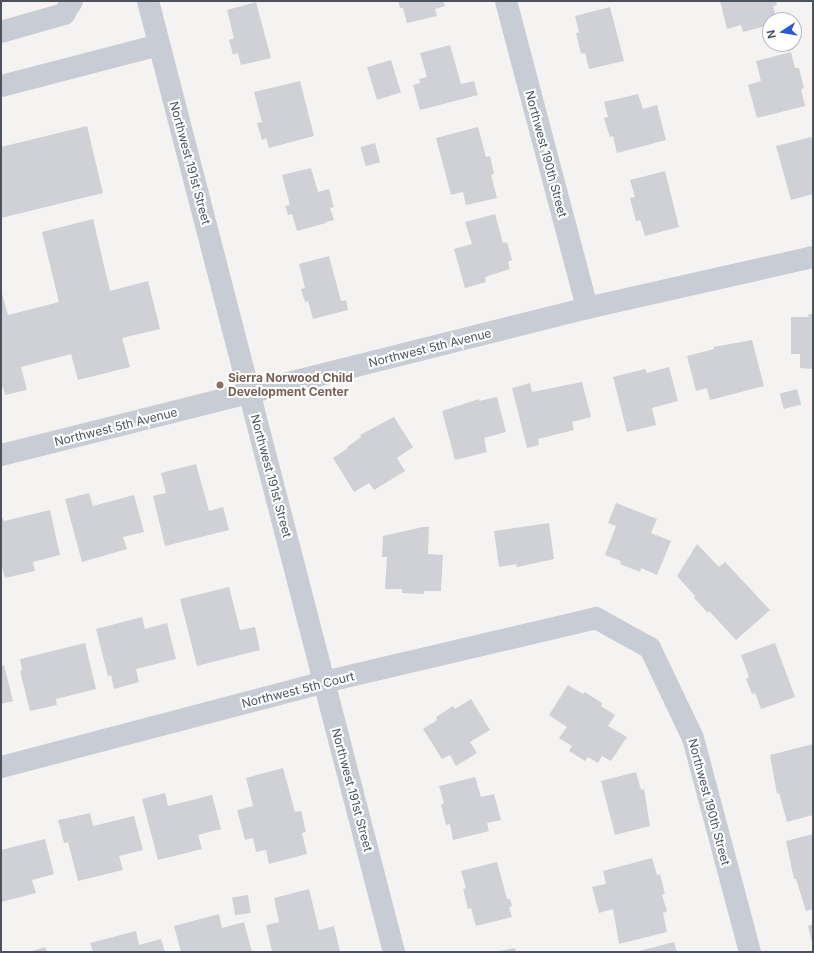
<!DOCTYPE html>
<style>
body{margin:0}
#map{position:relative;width:814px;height:953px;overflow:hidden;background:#f4f3f2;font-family:Inter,sans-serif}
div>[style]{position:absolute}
.building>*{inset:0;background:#d0d1d6;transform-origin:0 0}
.minor>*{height:22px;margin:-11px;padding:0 11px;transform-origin:11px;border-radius:11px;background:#c7ccd5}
.dots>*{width:11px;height:11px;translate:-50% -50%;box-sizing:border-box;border:2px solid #fff;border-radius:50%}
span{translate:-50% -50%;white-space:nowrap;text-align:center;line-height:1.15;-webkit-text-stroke:4px #fff;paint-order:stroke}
.street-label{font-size:12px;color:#4b525e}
.education-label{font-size:12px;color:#785e54;font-weight:700}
.left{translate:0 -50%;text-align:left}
.frame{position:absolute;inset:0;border:2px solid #4b525e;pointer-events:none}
.north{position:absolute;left:762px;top:12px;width:40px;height:40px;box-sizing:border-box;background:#fff;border:1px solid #b7babf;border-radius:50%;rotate:258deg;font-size:11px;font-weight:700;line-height:16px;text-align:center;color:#4b525e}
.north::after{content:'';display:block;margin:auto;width:14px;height:18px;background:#2b58d6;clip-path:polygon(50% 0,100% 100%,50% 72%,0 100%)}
</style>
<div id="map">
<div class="building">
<div style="clip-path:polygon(398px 1px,443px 1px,445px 6px,435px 9px,437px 16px,407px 23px,403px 8px,400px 8px)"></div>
<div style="clip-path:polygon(720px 1px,776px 1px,777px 5px,773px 6px,777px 20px,770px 20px,770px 25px,743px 32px,741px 25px,727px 29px)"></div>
<div style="clip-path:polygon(256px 2px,271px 58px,241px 65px,238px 53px,233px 55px,231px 47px,229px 40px,234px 38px,227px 10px)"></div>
<div style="clip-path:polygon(610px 7px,624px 61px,589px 69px,585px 53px,581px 54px,576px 33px,579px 32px,575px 16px)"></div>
<div style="clip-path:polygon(450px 45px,461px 84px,474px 81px,478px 95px,420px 110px,413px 85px,420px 83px,419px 79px,427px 77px,420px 53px)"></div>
<div style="clip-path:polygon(791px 52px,795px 68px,799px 68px,804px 88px,801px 89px,805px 106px,757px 118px,748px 85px,761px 81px,756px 61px)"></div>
<div style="left:391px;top:60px;width:34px;height:25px;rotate:73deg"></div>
<div style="clip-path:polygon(300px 81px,314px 136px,269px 148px,266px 138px,262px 140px,257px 123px,262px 122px,254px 92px)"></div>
<div style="clip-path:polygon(638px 94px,643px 109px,657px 105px,666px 140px,617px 153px,613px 136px,610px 137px,607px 128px,604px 118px,608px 117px,604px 102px)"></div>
<div style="clip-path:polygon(87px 126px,103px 193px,1px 218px,1px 147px)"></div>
<div style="clip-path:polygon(478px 127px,486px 157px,490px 156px,494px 174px,491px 175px,497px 198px,466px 205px,463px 192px,451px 195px,436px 138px)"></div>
<div style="clip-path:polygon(811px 137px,813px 144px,813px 194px,791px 200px,776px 146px)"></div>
<div style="left:375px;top:143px;width:20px;height:15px;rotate:75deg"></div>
<div style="clip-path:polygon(311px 168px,318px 192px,329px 189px,334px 207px,330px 208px,334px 220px,326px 222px,326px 223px,297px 231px,292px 214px,288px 215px,285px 206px,290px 205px,282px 175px)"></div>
<div style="clip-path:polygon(665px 171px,679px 227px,645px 236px,640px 220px,636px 221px,630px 198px,635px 197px,630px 180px)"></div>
<div style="clip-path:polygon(495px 214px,503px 243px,507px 242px,512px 260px,508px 262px,510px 269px,485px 277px,486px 282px,465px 288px,454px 249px,472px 244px,465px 222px)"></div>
<div style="clip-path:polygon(93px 219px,110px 291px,148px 281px,160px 329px,122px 338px,130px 367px,78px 380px,71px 354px,21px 367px,27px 390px,5px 395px,3px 387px,1px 388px,1px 290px,8px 315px,59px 302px,42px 232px)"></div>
<div style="clip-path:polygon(329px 256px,341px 301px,346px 300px,348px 310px,313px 319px,308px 301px,305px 302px,301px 289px,305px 288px,299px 264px)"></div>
<div style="clip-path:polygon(808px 314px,813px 314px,813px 369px,800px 368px,800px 354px,791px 354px,791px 317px,809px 317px)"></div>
<div style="clip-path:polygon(752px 340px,764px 386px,710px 400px,707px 388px,696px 391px,687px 356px,714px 349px,714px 347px)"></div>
<div style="clip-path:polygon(669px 367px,678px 401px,652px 408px,656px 425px,627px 432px,613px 377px,645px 369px,647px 373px)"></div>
<div style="clip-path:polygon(582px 382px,591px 417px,572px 422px,574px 430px,538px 439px,539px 445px,527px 448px,512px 388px,530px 383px,532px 392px)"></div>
<div style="left:797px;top:389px;width:16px;height:18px;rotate:75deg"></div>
<div style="clip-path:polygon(497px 397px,506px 432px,484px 438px,487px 452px,455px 460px,442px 411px,479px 399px,479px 401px)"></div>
<div style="clip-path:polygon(394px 417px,413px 447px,397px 458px,405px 471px,374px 490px,369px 483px,354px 492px,333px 458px,348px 448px,347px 447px,361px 437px,360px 435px)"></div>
<div style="clip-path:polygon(196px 464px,209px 511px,223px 507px,229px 530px,165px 546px,153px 496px,166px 493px,161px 473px)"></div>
<div style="clip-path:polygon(89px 493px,93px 506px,134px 495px,144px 532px,123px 537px,127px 549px,82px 562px,65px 499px)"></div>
<div style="clip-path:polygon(616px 503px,657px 519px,651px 533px,671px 541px,657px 575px,641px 568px,640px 572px,620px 564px,621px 561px,605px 555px,616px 526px,608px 523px)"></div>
<div style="clip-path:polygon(50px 510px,60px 555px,33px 562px,35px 571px,5px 578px,1px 563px,1px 515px,4px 521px)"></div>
<div style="clip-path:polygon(549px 523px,554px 559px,517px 567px,516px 564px,499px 567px,494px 531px)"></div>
<div style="clip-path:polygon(423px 527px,429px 527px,428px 554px,443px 555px,441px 591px,424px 591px,424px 594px,402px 593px,402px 589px,385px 589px,387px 557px,382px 557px,383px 536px)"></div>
<div style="clip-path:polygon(697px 544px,719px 567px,725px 562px,770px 610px,736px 640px,709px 611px,708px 613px,694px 598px,695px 596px,677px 576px)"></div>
<div style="clip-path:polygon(229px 587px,240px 630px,255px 627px,260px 650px,197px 666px,180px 599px)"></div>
<div style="clip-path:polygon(142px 617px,145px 629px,167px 623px,176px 659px,136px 669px,139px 682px,114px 689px,111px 675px,108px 676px,96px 629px)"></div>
<div style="clip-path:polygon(85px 643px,96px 689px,56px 699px,57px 705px,30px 711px,20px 671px,22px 670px,20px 659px)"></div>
<div style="clip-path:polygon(775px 643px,795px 697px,761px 709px,755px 693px,752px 694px,746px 679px,749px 677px,741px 655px)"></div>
<div style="clip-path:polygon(4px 665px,13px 701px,1px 704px,1px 666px)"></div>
<div style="clip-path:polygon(568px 685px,583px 694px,585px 692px,602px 703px,601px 706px,615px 715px,608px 726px,627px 737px,611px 761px,602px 756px,598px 763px,588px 757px,585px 761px,569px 751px,572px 746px,559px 738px,567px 727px,549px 715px)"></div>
<div style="clip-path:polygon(471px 699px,490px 730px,470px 742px,477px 753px,456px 766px,450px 755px,442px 759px,423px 729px,437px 720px,436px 717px,453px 706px,455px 709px)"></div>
<div style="clip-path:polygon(813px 744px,813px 815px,787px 822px,779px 793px,777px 794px,770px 755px)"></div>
<div style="clip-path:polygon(283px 768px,295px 812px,301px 811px,306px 832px,302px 833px,307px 854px,269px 864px,266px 850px,256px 852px,253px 838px,245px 840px,237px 810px,253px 806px,246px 778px)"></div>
<div style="clip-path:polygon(636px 772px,641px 790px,644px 789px,650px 826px,615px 835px,601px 781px)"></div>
<div style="clip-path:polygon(475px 777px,481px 797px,494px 794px,501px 820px,487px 823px,489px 831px,453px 840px,450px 824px,446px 825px,441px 805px,444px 803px,439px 786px)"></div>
<div style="clip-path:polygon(165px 793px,168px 806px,212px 795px,221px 829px,198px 835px,202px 849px,158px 860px,142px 799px)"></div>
<div style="clip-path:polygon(90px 813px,93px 826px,134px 816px,143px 850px,119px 856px,123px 870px,78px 881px,68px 842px,64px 843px,58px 820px)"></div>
<div style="clip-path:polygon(813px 834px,813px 909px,806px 911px,796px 879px,794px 879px,786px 841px)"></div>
<div style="clip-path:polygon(45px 839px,54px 874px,32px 880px,36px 893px,1px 902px,1px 850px)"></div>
<div style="clip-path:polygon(652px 858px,657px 875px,660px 874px,665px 894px,662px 895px,667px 911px,663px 913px,667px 932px,619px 944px,613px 909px,599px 913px,592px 887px,606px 884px,603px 871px)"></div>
<div style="clip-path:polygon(497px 862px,507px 899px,510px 899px,512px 906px,509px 907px,512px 917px,476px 926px,471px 908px,468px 909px,463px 889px,466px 888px,461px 871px)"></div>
<div style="clip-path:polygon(309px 889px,319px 930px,334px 926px,340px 952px,272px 952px,266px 925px,279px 922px,274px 898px)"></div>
<div style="left:248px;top:895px;width:18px;height:16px;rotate:81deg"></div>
<div style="clip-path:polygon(219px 914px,222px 928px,244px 922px,252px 952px,181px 952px,174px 926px)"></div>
<div style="clip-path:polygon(813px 924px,813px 941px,812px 941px,808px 926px)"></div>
<div style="clip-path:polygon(136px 931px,139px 945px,161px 939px,165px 952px,93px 952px,90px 943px)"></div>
<div style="clip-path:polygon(674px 942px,677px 952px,639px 952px,639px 951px)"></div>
<div style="clip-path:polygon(45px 947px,47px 952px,29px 952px)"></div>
<div style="clip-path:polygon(515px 948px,516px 952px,499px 952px,499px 951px)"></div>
</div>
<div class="minor">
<div style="left:148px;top:1px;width:982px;rotate:75.5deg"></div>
<div style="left:506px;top:1px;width:318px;rotate:75.2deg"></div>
<div style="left:1px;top:32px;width:66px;rotate:-15.9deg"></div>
<div style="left:64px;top:14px;width:15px;rotate:-58deg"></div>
<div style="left:1px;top:86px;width:163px;rotate:-14.5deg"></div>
<div style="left:1px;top:455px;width:604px;rotate:-14.08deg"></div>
<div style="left:587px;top:308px;width:232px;rotate:-12.7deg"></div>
<div style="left:1px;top:767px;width:334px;rotate:-14.7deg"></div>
<div style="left:324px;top:682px;width:279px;rotate:-13.2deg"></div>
<div style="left:596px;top:618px;width:62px;rotate:29.1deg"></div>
<div style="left:650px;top:648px;width:100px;rotate:64.5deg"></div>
<div style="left:693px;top:738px;width:221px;rotate:75.1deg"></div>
</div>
<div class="dots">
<div style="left:220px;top:385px;background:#8d6e63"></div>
</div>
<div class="street-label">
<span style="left:546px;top:154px;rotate:75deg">Northwest 190th Street</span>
<span style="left:190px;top:163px;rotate:75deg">Northwest 191st Street</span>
<span style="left:430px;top:348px;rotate:-14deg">Northwest 5th Avenue</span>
<span style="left:116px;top:427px;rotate:-14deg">Northwest 5th Avenue</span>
<span style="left:271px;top:476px;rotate:75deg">Northwest 191st Street</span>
<span style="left:298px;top:690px;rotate:-14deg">Northwest 5th Court</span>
<span style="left:352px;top:790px;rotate:75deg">Northwest 191st Street</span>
<span style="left:709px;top:802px;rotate:75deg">Northwest 190th Street</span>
</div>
<div class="education-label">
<span class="left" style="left:228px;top:385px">Sierra Norwood Child<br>Development Center</span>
</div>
<div class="frame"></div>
<div class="north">N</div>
</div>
